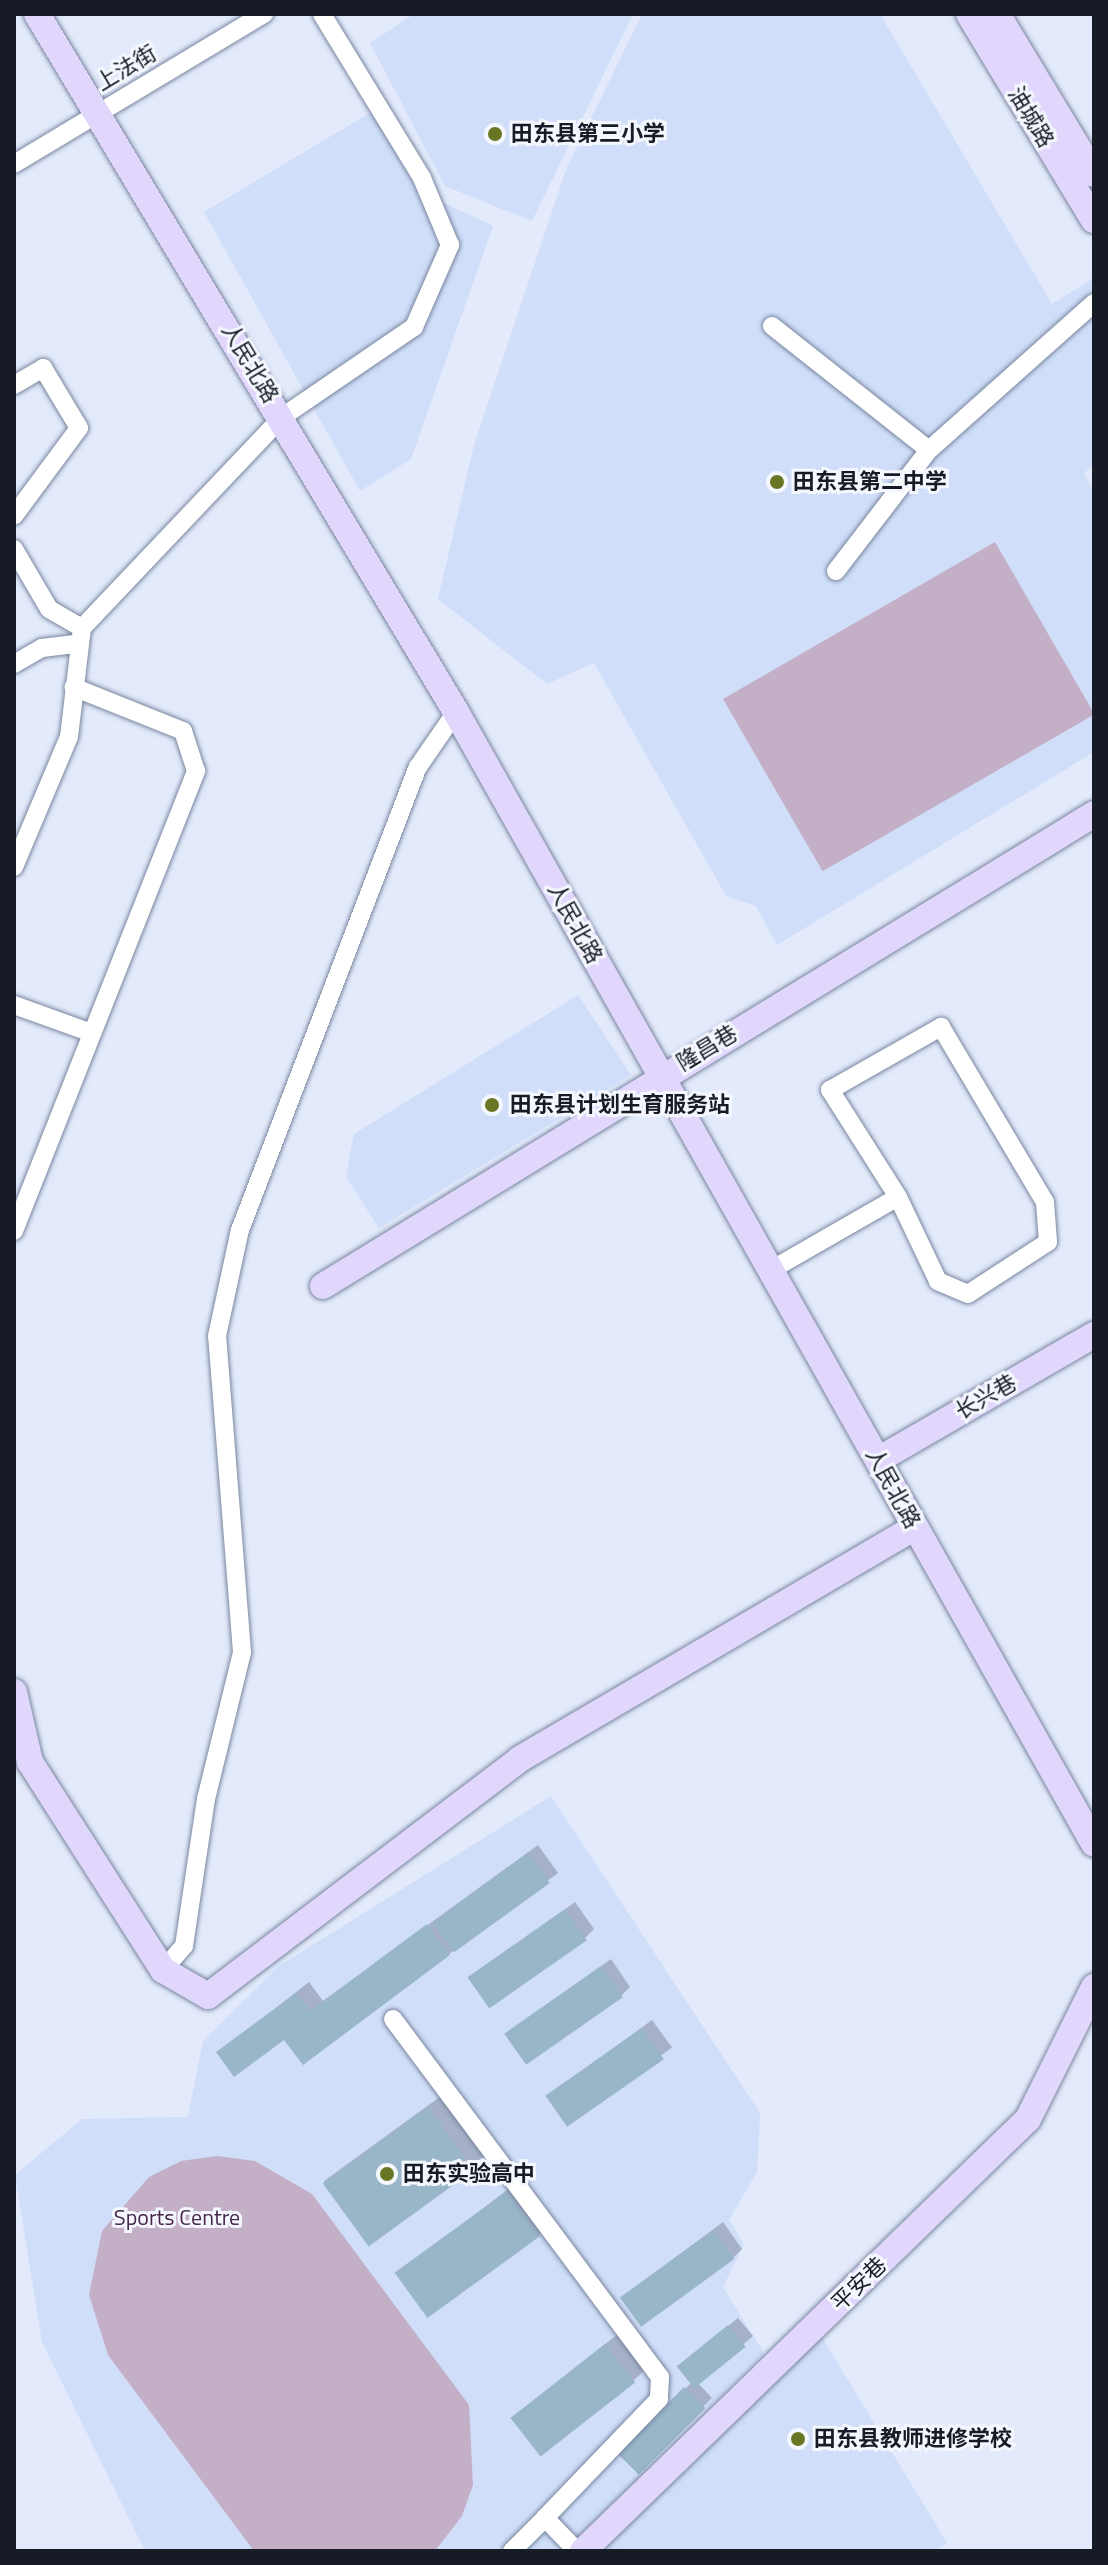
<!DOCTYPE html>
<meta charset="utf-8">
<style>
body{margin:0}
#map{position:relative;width:1108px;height:2565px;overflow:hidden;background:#e2eafb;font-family:"Titillium Web","Noto Sans SC",sans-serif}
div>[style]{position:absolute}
.built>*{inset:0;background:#d0def9}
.green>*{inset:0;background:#c3afc6;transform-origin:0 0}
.shadow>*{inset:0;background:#0003;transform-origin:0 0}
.building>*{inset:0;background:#98b6c8;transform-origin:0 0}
.roads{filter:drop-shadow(0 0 2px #79869f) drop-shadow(0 0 2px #79869f)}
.street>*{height:18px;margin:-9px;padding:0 9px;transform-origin:9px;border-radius:9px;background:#fff}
.secondary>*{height:26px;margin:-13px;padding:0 13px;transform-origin:13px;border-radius:13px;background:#e1d7fc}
.dots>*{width:22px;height:22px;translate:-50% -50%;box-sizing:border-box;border:4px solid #f4f7fd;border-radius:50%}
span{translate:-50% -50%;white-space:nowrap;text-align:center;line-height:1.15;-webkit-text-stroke:6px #f4f7fd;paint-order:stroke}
.street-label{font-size:22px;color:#161b25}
.poi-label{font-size:22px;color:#161b25;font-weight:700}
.left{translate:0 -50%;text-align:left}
.park-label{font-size:22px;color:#47284b}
.frame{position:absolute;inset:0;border:16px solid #161b25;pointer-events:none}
</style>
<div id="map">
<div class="built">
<div style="clip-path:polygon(414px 14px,633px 14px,532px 221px,445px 186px,370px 43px)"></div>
<div style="clip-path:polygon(642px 14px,880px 14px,1052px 304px,1094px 278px,1094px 465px,1084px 473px,1094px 491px,1094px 752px,777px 945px,756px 906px,726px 896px,594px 663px,547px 684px,438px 599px,474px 445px,566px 170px)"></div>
<div style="clip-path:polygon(383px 105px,442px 202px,493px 226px,411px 459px,360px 491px,204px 212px)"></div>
<div style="clip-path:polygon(578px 995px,631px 1075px,379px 1228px,346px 1177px,354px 1134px)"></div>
<div style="clip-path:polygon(551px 1796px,760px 2113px,757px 2172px,729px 2220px,744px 2244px,723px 2287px,764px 2353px,567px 2551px,145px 2551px,42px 2342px,15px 2175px,82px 2119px,188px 2117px,203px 2041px,279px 1966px)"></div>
<div style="clip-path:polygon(820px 2334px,947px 2543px,934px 2551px,600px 2551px)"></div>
</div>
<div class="green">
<div style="left:995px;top:542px;width:199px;height:314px;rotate:60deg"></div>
<div style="clip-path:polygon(217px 2156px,255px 2161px,312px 2194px,469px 2405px,473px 2485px,462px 2516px,435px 2551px,254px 2551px,108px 2355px,89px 2295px,102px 2231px,149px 2177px,181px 2161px)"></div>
</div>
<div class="shadow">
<div style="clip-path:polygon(538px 1845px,558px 1873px,449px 1954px,285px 2037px,218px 2053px,309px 1982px,323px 2001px)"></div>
<div style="clip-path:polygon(575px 1902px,594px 1929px,585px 1938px,471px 1978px)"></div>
<div style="clip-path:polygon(611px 1959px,630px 1987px,621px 1996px,507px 2035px)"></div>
<div style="left:652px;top:2020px;width:34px;height:129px;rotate:54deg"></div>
<div style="left:441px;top:2096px;width:74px;height:145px;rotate:54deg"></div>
<div style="clip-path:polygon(520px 2180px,551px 2223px,539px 2235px,397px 2274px)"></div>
<div style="clip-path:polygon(723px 2222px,742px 2249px,733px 2258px,622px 2297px)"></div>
<div style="clip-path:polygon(738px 2318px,753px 2336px,698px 2383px,712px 2398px,638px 2471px,620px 2453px,692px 2382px,688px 2358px)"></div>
<div style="clip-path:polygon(618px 2334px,646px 2369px,633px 2381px,513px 2417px)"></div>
</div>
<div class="building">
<div style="left:528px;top:1853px;width:37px;height:118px;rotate:54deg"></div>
<div style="left:565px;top:1909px;width:38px;height:119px;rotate:55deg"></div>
<div style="clip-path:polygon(427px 1924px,450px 1955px,303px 2065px,284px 2040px,234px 2077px,216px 2052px,296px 1993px,310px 2011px)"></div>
<div style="left:601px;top:1966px;width:38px;height:118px;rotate:55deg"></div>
<div style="left:642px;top:2028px;width:38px;height:118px;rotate:55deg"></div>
<div style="left:428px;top:2107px;width:78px;height:130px;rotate:54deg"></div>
<div style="left:507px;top:2191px;width:56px;height:139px;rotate:54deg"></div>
<div style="left:713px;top:2230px;width:36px;height:115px;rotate:54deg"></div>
<div style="left:728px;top:2325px;width:28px;height:66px;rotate:51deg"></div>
<div style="left:605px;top:2344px;width:49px;height:120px;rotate:52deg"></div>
<div style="left:684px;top:2387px;width:30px;height:94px;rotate:45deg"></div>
</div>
<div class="roads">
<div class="street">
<div style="left:14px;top:164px;width:292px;rotate:-31deg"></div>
<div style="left:772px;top:326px;width:200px;rotate:38.3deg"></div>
<div style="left:14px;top:385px;width:34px;rotate:-30deg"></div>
<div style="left:43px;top:368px;width:70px;rotate:59deg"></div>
<div style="left:79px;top:428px;width:109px;rotate:126.5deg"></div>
<div style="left:14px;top:549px;width:69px;rotate:59.7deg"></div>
<div style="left:49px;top:609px;width:38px;rotate:30deg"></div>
<div style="left:836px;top:571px;width:153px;rotate:-52.5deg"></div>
<div style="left:929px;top:450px;width:221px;rotate:-41.7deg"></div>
<div style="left:14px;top:664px;width:32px;rotate:-30deg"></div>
<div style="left:42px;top:648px;width:35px;rotate:-7deg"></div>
<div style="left:14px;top:867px;width:141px;rotate:-67.1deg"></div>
<div style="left:69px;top:737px;width:110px;rotate:-83.2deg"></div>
<div style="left:82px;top:628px;width:291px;rotate:-46.5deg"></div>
<div style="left:282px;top:417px;width:160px;rotate:-34.3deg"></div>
<div style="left:414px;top:327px;width:90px;rotate:-66.3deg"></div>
<div style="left:450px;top:245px;width:73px;rotate:-112.7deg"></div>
<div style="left:422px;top:178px;width:192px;rotate:-121.4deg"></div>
<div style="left:14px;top:1005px;width:80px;rotate:19.8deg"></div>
<div style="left:14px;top:1231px;width:495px;rotate:-68.4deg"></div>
<div style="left:196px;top:771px;width:42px;rotate:-108deg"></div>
<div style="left:183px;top:731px;width:118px;rotate:-158.2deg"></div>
<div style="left:771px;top:1270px;width:146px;rotate:-29.9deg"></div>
<div style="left:898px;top:1197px;width:127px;rotate:-122.4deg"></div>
<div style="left:830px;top:1090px;width:128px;rotate:-29.6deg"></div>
<div style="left:941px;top:1027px;width:204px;rotate:59.3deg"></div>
<div style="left:1045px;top:1202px;width:40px;rotate:85.7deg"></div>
<div style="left:1048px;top:1242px;width:95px;rotate:147deg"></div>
<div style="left:968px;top:1294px;width:33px;rotate:-157deg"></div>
<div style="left:938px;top:1281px;width:93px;rotate:-115.5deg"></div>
<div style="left:163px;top:1970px;width:32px;rotate:-49deg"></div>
<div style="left:184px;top:1946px;width:149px;rotate:-81.5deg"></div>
<div style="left:206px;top:1799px;width:151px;rotate:-76.2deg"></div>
<div style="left:242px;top:1652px;width:317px;rotate:-94.5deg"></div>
<div style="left:217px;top:1336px;width:108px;rotate:-77.8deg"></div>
<div style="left:240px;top:1230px;width:496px;rotate:-69deg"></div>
<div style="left:418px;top:767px;width:67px;rotate:-55.4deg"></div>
<div style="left:393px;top:2019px;width:447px;rotate:53.3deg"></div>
<div style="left:660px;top:2377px;width:22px;rotate:93deg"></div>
<div style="left:659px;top:2399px;width:165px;rotate:133.8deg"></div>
<div style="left:512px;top:2551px;width:47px;rotate:-45deg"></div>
<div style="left:545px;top:2518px;width:46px;rotate:45.9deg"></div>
</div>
<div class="secondary">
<div style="left:37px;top:14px;width:814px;rotate:59.02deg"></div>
<div style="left:456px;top:712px;width:1299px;rotate:60.59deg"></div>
<div style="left:969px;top:14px;width:241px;rotate:58.8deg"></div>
<div style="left:997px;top:14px;width:187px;rotate:58.8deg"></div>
<div style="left:323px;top:1286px;width:904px;rotate:-31.47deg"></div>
<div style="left:878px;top:1460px;width:250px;rotate:-30.1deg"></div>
<div style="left:14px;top:1692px;width:72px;rotate:77.1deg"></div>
<div style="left:30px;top:1762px;width:247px;rotate:57.4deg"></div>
<div style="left:163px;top:1970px;width:52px;rotate:30deg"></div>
<div style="left:208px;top:1996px;width:392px;rotate:-37.2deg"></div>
<div style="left:520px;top:1759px;width:458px;rotate:-30.4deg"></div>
<div style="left:583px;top:2551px;width:620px;rotate:-44.15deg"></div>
<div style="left:1028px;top:2119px;width:148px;rotate:-63.4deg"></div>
</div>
</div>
<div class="dots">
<div style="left:495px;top:134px;background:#697724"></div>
<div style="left:777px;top:482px;background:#697724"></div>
<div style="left:492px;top:1105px;background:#697724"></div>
<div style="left:387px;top:2174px;background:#697724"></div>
<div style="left:798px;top:2439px;background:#697724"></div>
</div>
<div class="street-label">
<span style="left:126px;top:68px;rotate:-31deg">上法街</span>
<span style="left:1031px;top:117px;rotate:59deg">油城路</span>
<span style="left:250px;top:363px;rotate:59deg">人民北路</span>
<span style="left:575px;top:923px;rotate:61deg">人民北路</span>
<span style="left:707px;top:1048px;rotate:-31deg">隆昌巷</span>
<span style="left:986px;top:1397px;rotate:-30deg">长兴巷</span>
<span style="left:893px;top:1488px;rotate:61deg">人民北路</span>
<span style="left:859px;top:2284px;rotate:-44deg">平安巷</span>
</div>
<div class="poi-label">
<span class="left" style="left:511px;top:134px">田东县第三小学</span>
<span class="left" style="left:793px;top:482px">田东县第二中学</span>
<span class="left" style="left:510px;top:1105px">田东县计划生育服务站</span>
<span class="left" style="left:403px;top:2174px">田东实验高中</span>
<span class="left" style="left:814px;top:2439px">田东县教师进修学校</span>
</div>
<div class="park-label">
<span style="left:177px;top:2218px">Sports Centre</span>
</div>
<div class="frame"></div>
</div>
